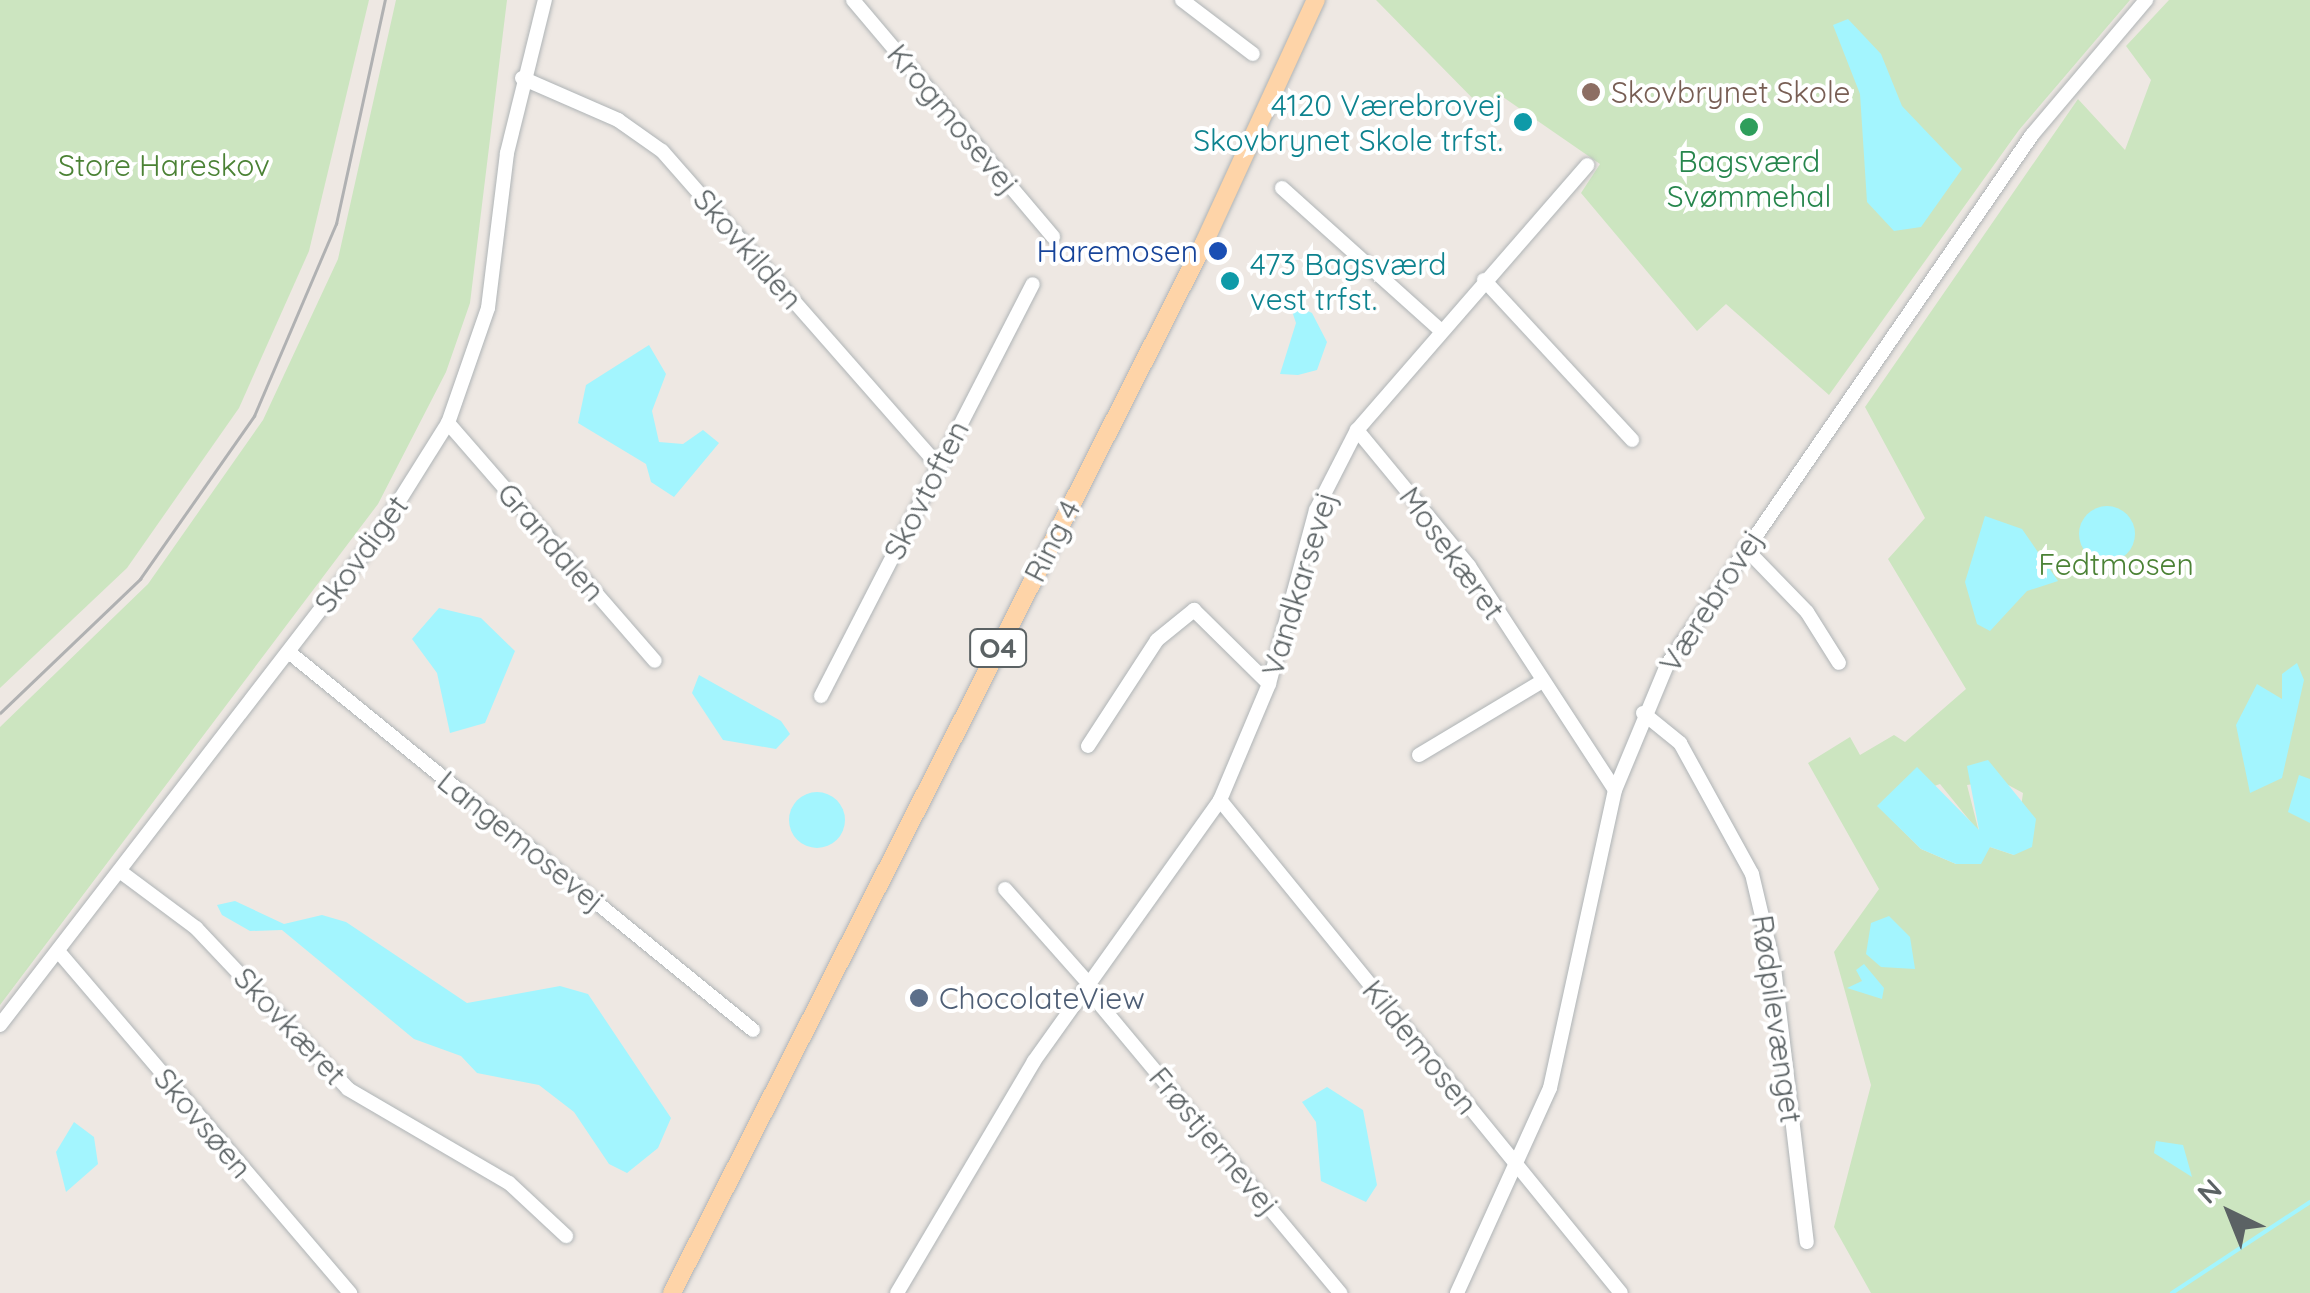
<!DOCTYPE html>
<meta charset="utf-8">
<style>
body{margin:0}
#map{position:relative;width:2310px;height:1293px;overflow:hidden;background:#eee8e3;font-family:Quicksand,sans-serif}
div>[style]{position:absolute}
.green>*{inset:0;background:#cce5c0}
.water>*{inset:0;background:#a3f5fe}
.round{border-radius:50%}
.stream>*{height:4px;margin:-2px;padding:0 2px;transform-origin:2px;border-radius:2px;background:#a3f5fe}
.roads{filter:drop-shadow(0 0 2px #afb4b6) drop-shadow(0 0 2px #afb4b6)}
.minor>*{height:14px;margin:-7px;padding:0 7px;transform-origin:7px;border-radius:7px;background:#fff}
.major>*{height:18px;margin:-9px;padding:0 9px;transform-origin:9px;border-radius:9px;background:#fed4a8}
.tram>*{height:2.5px;margin:-1.25px;padding:0 1.25px;transform-origin:1.25px;border-radius:1.25px;background:#b0b1b2}
.dots>*{width:28px;height:28px;translate:-50% -50%;box-sizing:border-box;border:5px solid #fff;border-radius:50%}
span{translate:-50% -50%;white-space:nowrap;text-align:center;line-height:1.15;-webkit-text-stroke:8px #fff;paint-order:stroke}
.shield-label span{padding:2px 8px;background:#fff;border:2px solid;border-radius:8px;-webkit-text-stroke-width:0}
.shield-label{font-size:28px;color:#5b6264;font-weight:700}
.education-label{font-size:30px;color:#785e54}
.left{translate:0 -50%;text-align:left}
.culture-label{font-size:30px;color:#0d838f}
.right{translate:-100% -50%;text-align:right}
.street-label{font-size:30px;color:#5b6264}
.leisure-label{font-size:30px;color:#27864d}
.park-label{font-size:30px;color:#4b8235}
.transit-label{font-size:30px;color:#164399}
.service-label{font-size:30px;color:#4e5e75}
.north{position:absolute;left:2180px;top:1163px;width:100px;height:100px;-webkit-text-stroke:8px #fff;paint-order:stroke;rotate:317deg;font-size:28px;font-weight:700;line-height:40px;text-align:center;color:#5b6264}
.north::after{content:'';display:block;margin:auto;width:35px;height:45px;background:#5b6264;clip-path:polygon(50% 0,100% 100%,50% 72%,0 100%)}
</style>
<div id="map">
<div class="green">
<div style="clip-path:polygon(0 0,369px 0,309px 251px,239px 408px,127px 568px,0 688px)"></div>
<div style="clip-path:polygon(396px 0,507px 0,470px 303px,446px 372px,378px 504px,0 1005px,0 727px,148px 584px,263px 420px,338px 259px)"></div>
<div style="clip-path:polygon(1376px 0,2130px 0,2019px 130px,1829px 395px,1726px 304px,1697px 331px,1581px 193px,1600px 164px,1503px 97px,1487px 113px)"></div>
<div style="clip-path:polygon(evenodd,2169px 0,2310px 0,2310px 1293px,1871px 1293px,1834px 1227px,1871px 1085px,1834px 952px,1879px 889px,1808px 763px,1850px 737px,1860px 755px,1894px 735px,1905px 742px,1966px 689px,1888px 559px,1925px 518px,1865px 407px,2078px 99px,2125px 150px,2151px 80px,2126px 46px,2169px 0,1999px 780px,2023px 793px,2014px 855px,1990px 847px,1956px 864px,1921px 849px,1878px 806px,1940px 784px,1979px 832px,1967px 785px,1999px 780px)"></div>
</div>
<div class="water">
<div style="clip-path:polygon(1848px 19px,1881px 54px,1902px 106px,1962px 169px,1921px 227px,1894px 231px,1867px 202px,1860px 94px,1833px 25px)"></div>
<div style="clip-path:polygon(1289px 302px,1312px 313px,1327px 342px,1317px 370px,1298px 375px,1280px 374px,1296px 323px)"></div>
<div style="clip-path:polygon(649px 345px,666px 374px,652px 411px,659px 442px,683px 444px,703px 430px,719px 443px,674px 497px,651px 482px,646px 464px,578px 423px,586px 385px)"></div>
<div class="round" style="left:2079px;top:506px;width:56px;height:56px"></div>
<div style="clip-path:polygon(1985px 516px,2022px 529px,2058px 581px,2027px 591px,1990px 631px,1977px 624px,1965px 582px)"></div>
<div style="clip-path:polygon(439px 608px,481px 618px,515px 651px,485px 723px,450px 733px,437px 673px,412px 639px)"></div>
<div style="clip-path:polygon(2297px 663px,2304px 680px,2282px 778px,2250px 793px,2236px 725px,2257px 684px,2282px 699px,2282px 674px)"></div>
<div style="clip-path:polygon(699px 675px,781px 721px,790px 734px,776px 749px,723px 740px,692px 693px)"></div>
<div style="clip-path:polygon(1988px 760px,2036px 819px,2032px 847px,2014px 855px,1990px 847px,1981px 864px,1956px 864px,1921px 849px,1877px 806px,1917px 767px,1979px 830px,1967px 766px)"></div>
<div style="clip-path:polygon(2299px 775px,2310px 779px,2310px 823px,2288px 812px)"></div>
<div class="round" style="left:789px;top:792px;width:56px;height:56px"></div>
<div style="clip-path:polygon(235px 901px,284px 924px,322px 915px,346px 922px,467px 1003px,560px 986px,588px 994px,671px 1118px,658px 1148px,627px 1173px,609px 1164px,574px 1112px,539px 1085px,477px 1073px,461px 1056px,414px 1039px,282px 930px,250px 931px,222px 915px,217px 905px)"></div>
<div style="clip-path:polygon(1889px 916px,1910px 937px,1915px 969px,1881px 967px,1866px 954px,1871px 923px)"></div>
<div style="clip-path:polygon(1864px 964px,1884px 988px,1882px 999px,1847px 988px,1862px 981px,1856px 970px)"></div>
<div style="clip-path:polygon(1327px 1087px,1363px 1110px,1377px 1185px,1366px 1202px,1321px 1181px,1316px 1122px,1302px 1102px)"></div>
<div style="clip-path:polygon(74px 1122px,94px 1137px,98px 1164px,66px 1192px,56px 1152px)"></div>
<div style="clip-path:polygon(2156px 1141px,2183px 1145px,2192px 1177px,2154px 1153px)"></div>
</div>
<div class="stream">
<div style="left:2172px;top:1293px;width:165px;rotate:-33.4deg"></div>
</div>
<div class="roads">
<div class="minor">
<div style="left:853px;top:0;width:310px;rotate:49.8deg"></div>
<div style="left:1182px;top:0;width:89px;rotate:37.3deg"></div>
<div style="left:522px;top:78px;width:105px;rotate:23.6deg"></div>
<div style="left:618px;top:120px;width:54px;rotate:35.2deg"></div>
<div style="left:662px;top:151px;width:419px;rotate:48.7deg"></div>
<div style="left:1282px;top:188px;width:211px;rotate:41.9deg"></div>
<div style="left:1484px;top:280px;width:218px;rotate:47.2deg"></div>
<div style="left:448px;top:423px;width:315px;rotate:49deg"></div>
<div style="left:1357px;top:430px;width:176px;rotate:50.5deg"></div>
<div style="left:1469px;top:566px;width:267px;rotate:56.9deg"></div>
<div style="left:1745px;top:548px;width:89px;rotate:45.9deg"></div>
<div style="left:1807px;top:612px;width:60px;rotate:57.9deg"></div>
<div style="left:290px;top:653px;width:597px;rotate:39.15deg"></div>
<div style="left:821px;top:696px;width:463px;rotate:-62.8deg"></div>
<div style="left:1643px;top:713px;width:48px;rotate:39deg"></div>
<div style="left:1680px;top:743px;width:149px;rotate:61.2deg"></div>
<div style="left:1752px;top:874px;width:96px;rotate:76.7deg"></div>
<div style="left:1774px;top:967px;width:277px;rotate:83.2deg"></div>
<div style="left:1088px;top:746px;width:126px;rotate:-56.9deg"></div>
<div style="left:1157px;top:640px;width:48px;rotate:-39deg"></div>
<div style="left:1194px;top:610px;width:105px;rotate:44.6deg"></div>
<div style="left:1419px;top:755px;width:142px;rotate:-30.9deg"></div>
<div style="left:1220px;top:800px;width:635px;rotate:50.88deg"></div>
<div style="left:121px;top:872px;width:94px;rotate:36.7deg"></div>
<div style="left:196px;top:928px;width:221px;rotate:46.6deg"></div>
<div style="left:348px;top:1089px;width:186px;rotate:30.3deg"></div>
<div style="left:509px;top:1183px;width:78px;rotate:42.9deg"></div>
<div style="left:1005px;top:889px;width:128px;rotate:48.5deg"></div>
<div style="left:58px;top:951px;width:450px;rotate:49.5deg"></div>
<div style="left:1087px;top:989px;width:396px;rotate:50.2deg"></div>
<div style="left:0;top:1025px;width:617px;rotate:-52.37deg"></div>
<div style="left:377px;top:536px;width:133px;rotate:-57.9deg"></div>
<div style="left:448px;top:423px;width:122px;rotate:-70.8deg"></div>
<div style="left:488px;top:308px;width:156px;rotate:-83deg"></div>
<div style="left:507px;top:153px;width:158px;rotate:-76.1deg"></div>
<div style="left:897px;top:1293px;width:269px;rotate:-59.4deg"></div>
<div style="left:1034px;top:1061px;width:320px;rotate:-54.5deg"></div>
<div style="left:1220px;top:800px;width:126px;rotate:-67.1deg"></div>
<div style="left:1269px;top:684px;width:180px;rotate:-74.9deg"></div>
<div style="left:1316px;top:510px;width:90px;rotate:-62.9deg"></div>
<div style="left:1357px;top:430px;width:351px;rotate:-49deg"></div>
<div style="left:1457px;top:1293px;width:225px;rotate:-65.6deg"></div>
<div style="left:1550px;top:1088px;width:305px;rotate:-77.7deg"></div>
<div style="left:1615px;top:790px;width:135px;rotate:-67.4deg"></div>
<div style="left:1667px;top:665px;width:644px;rotate:-55.45deg"></div>
<div style="left:2032px;top:135px;width:177px;rotate:-49.8deg"></div>
</div>
<div class="major">
<div style="left:672px;top:1293px;width:1177px;rotate:-63.13deg"></div>
<div style="left:1204px;top:243px;width:268px;rotate:-65.3deg"></div>
</div>
</div>
<div class="tram">
<div style="left:0;top:713px;width:194px;rotate:-43.7deg"></div>
<div style="left:140px;top:579px;width:199px;rotate:-55deg"></div>
<div style="left:254px;top:416px;width:209px;rotate:-66.9deg"></div>
<div style="left:336px;top:224px;width:229px;rotate:-77.7deg"></div>
</div>
<div class="dots">
<div style="left:1591px;top:92px;background:#8d6e63"></div>
<div style="left:1523px;top:122px;background:#0f9aa8"></div>
<div style="left:1749px;top:127px;background:#2e9e5b"></div>
<div style="left:1218px;top:251px;background:#1a4fb4"></div>
<div style="left:1230px;top:281px;background:#0f9aa8"></div>
<div style="left:919px;top:998px;background:#5c6f8a"></div>
</div>
<div class="shield-label">
<span style="left:998px;top:648px">O4</span>
</div>
<div class="education-label">
<span class="left" style="left:1611px;top:92px">Skovbrynet Skole</span>
</div>
<div class="culture-label">
<span class="right" style="left:1503px;top:122px">4120 Værebrovej<br>Skovbrynet Skole trfst.</span>
<span class="left" style="left:1250px;top:281px">473 Bagsværd<br>vest trfst.</span>
</div>
<div class="street-label">
<span style="left:953px;top:119px;rotate:50deg">Krogmosevej</span>
<span style="left:748px;top:249px;rotate:49deg">Skovkilden</span>
<span style="left:926px;top:490px;rotate:-63deg">Skovtoften</span>
<span style="left:1052px;top:541px;rotate:-63deg">Ring 4</span>
<span style="left:551px;top:542px;rotate:49deg">Grandalen</span>
<span style="left:1452px;top:553px;rotate:54deg">Mosekæret</span>
<span style="left:361px;top:554px;rotate:-54deg">Skovdiget</span>
<span style="left:1299px;top:584px;rotate:-73deg">Vandkarsevej</span>
<span style="left:1711px;top:601px;rotate:-57deg">Værebrovej</span>
<span style="left:521px;top:841px;rotate:39deg">Langemosevej</span>
<span style="left:1777px;top:1019px;rotate:82deg">Rødpilevænget</span>
<span style="left:290px;top:1026px;rotate:47deg">Skovkæret</span>
<span style="left:1420px;top:1047px;rotate:51deg">Kildemosen</span>
<span style="left:203px;top:1123px;rotate:50deg">Skovsøen</span>
<span style="left:1214px;top:1141px;rotate:50deg">Frøstjernevej</span>
</div>
<div class="leisure-label">
<span style="left:1749px;top:178px">Bagsværd<br>Svømmehal</span>
</div>
<div class="park-label">
<span style="left:164px;top:165px">Store Hareskov</span>
<span style="left:2116px;top:564px">Fedtmosen</span>
</div>
<div class="transit-label">
<span class="right" style="left:1198px;top:251px">Haremosen</span>
</div>
<div class="service-label">
<span class="left" style="left:939px;top:998px">ChocolateView</span>
</div>
<div class="north">N</div>
</div>
